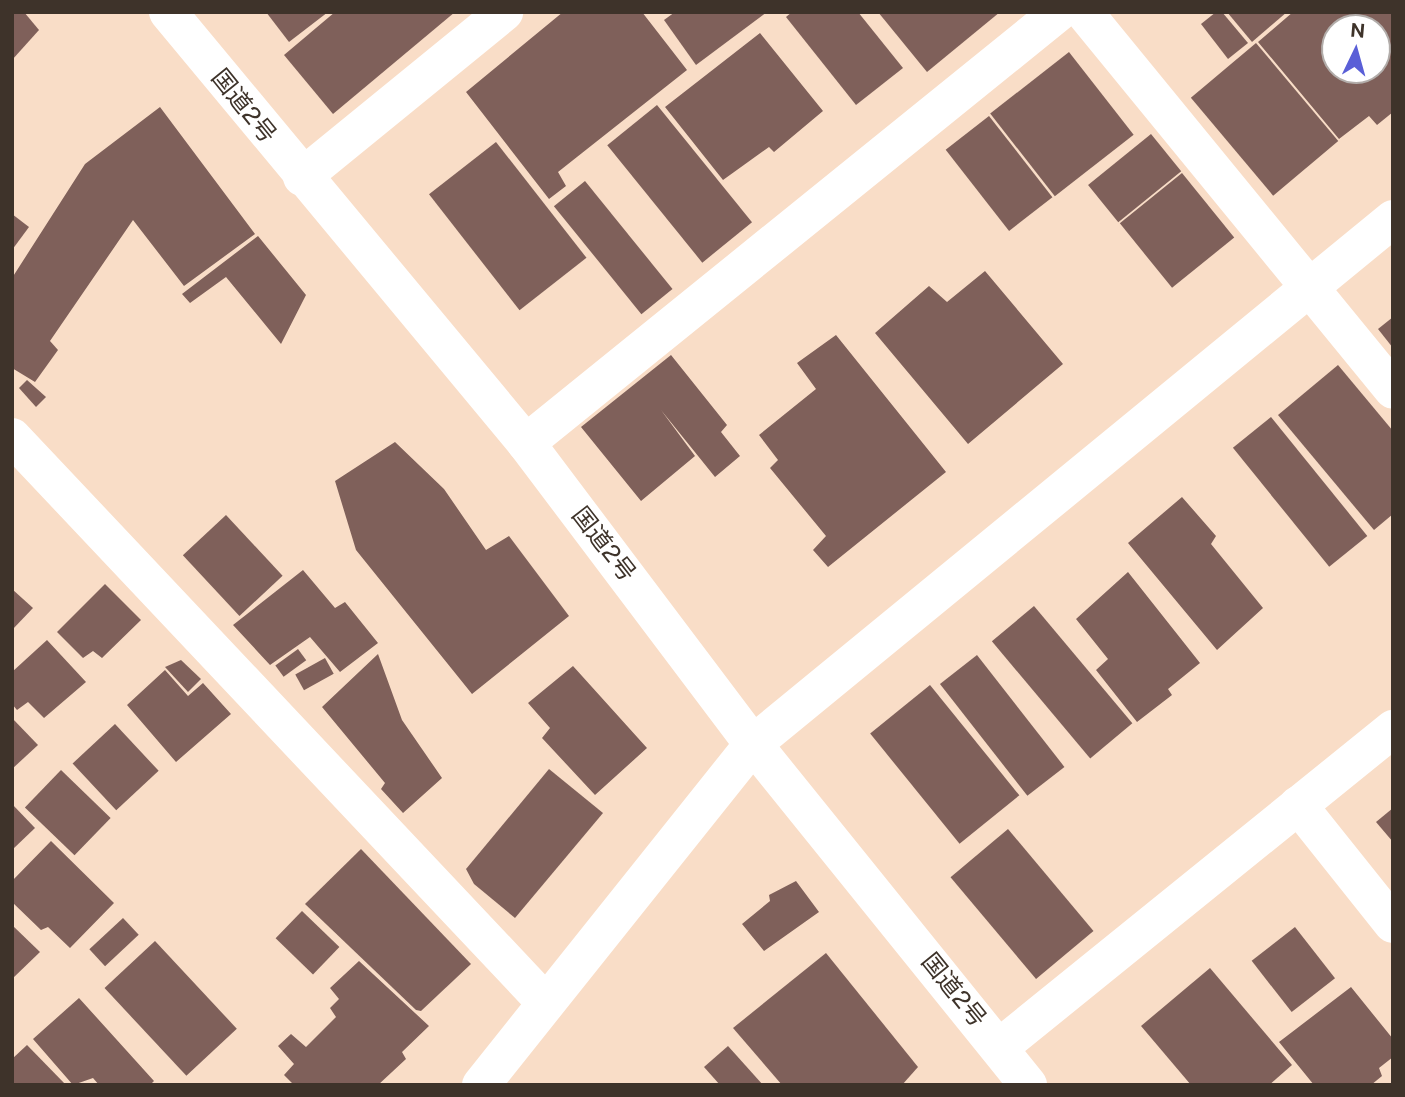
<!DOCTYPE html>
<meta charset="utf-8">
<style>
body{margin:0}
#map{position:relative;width:1405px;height:1097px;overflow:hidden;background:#f9ddc7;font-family:"Public Sans","Noto Sans JP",sans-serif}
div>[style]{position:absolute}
.building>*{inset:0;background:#7f605a;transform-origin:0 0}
.minor>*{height:38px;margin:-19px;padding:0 19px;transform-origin:19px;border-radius:19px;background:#fff}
.highway>*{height:38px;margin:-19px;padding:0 19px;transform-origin:19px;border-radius:19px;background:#fff}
span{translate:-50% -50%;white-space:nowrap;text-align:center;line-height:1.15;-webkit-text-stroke:7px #fff;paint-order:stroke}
.street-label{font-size:24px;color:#3e332a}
.frame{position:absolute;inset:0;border:14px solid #3e332a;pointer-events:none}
.north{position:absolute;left:1321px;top:14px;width:70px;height:70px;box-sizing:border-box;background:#fff;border:2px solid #b2adaa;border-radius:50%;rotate:5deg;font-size:19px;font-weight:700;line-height:28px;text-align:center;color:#3e332a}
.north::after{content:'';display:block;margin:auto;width:24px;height:32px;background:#5a5fd7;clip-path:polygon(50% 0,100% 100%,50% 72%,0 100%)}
</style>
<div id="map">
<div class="building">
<div style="clip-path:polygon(12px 12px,24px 12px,39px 30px,12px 60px)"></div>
<div style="clip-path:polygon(266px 12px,328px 12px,289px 42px)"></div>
<div style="clip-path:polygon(335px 12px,455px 12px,333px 114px,284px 55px)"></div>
<div style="clip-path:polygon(563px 12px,642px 12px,687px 70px,558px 172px,566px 186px,549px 199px,466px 92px)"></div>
<div style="clip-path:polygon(675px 12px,767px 12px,696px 65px,664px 20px)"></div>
<div style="clip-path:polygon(792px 12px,858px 12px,903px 68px,856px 105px,786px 17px)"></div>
<div style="clip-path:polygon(878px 12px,1000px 12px,927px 72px)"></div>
<div style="clip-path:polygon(1216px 12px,1222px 12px,1248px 43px,1228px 59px,1201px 24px)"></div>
<div style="clip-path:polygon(1227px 12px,1287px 12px,1252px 42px)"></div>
<div style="clip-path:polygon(evenodd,1293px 12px,1393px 12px,1393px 112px,1377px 125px,1369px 116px,1339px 139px,1258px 42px,1293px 12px,1335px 28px,1377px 28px,1377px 70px,1335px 70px,1335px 28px)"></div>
<div style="clip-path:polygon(760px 33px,823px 111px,774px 152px,769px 147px,723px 180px,665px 107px)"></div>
<div style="left:1256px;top:43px;width:128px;height:85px;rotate:50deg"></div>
<div style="left:1069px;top:52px;width:105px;height:100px;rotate:52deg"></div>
<div style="left:657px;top:105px;width:151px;height:64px;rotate:51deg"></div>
<div style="clip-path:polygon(160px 107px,255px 234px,184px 286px,133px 220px,50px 341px,58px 350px,35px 382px,12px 368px,12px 278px,85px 164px)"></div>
<div style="left:989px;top:116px;width:103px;height:55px;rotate:52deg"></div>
<div style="left:1151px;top:134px;width:48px;height:81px;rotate:51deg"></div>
<div style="left:496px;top:142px;width:147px;height:85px;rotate:52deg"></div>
<div style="left:1182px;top:173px;width:83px;height:80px;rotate:51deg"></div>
<div style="left:585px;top:181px;width:139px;height:40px;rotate:51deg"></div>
<div style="clip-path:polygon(12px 214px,29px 227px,12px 250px)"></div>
<div style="clip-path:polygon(258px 236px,306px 295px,281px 344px,226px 277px,190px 303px,182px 294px)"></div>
<div style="clip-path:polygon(985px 271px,1063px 364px,968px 444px,875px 333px,929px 286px,947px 302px)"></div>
<div style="clip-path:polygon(1393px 317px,1393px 348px,1378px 329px)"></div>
<div style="clip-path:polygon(836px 335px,946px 472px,828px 567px,813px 550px,826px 536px,770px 468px,778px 460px,759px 435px,816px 389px,797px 363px)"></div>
<div style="clip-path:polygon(671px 355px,727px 425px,721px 432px,740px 456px,715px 477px,661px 410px,695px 456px,641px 501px,581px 427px)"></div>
<div style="clip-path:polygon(1338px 365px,1393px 431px,1393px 514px,1374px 530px,1278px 415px)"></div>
<div style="clip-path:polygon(27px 380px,46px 397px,36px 407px,19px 388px)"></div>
<div style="left:1271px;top:417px;width:153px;height:49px;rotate:51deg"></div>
<div style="clip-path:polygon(395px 442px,444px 489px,486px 550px,509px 536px,569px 616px,472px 694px,356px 550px,335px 481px)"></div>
<div style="clip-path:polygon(1182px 497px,1216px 536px,1211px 544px,1263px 608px,1217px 650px,1128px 543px)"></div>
<div style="left:226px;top:515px;width:83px;height:59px;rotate:47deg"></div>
<div style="clip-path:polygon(303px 570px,335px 608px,345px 602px,378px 643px,340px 672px,310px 637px,270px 665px,233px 625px)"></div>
<div style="clip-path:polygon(1128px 572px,1200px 663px,1168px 689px,1172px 695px,1137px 722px,1096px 670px,1108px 659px,1076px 619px)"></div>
<div style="clip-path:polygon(105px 584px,141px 620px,102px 658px,93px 651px,83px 658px,57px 632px)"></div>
<div style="clip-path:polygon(12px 589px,33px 608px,12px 630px)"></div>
<div style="left:1034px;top:606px;width:153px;height:55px;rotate:50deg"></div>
<div style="clip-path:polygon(47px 640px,86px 682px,44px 718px,28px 702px,17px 710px,12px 704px,12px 672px)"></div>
<div style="left:298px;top:649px;width:14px;height:28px;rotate:54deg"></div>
<div style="clip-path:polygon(378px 654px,402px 720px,442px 778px,403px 813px,381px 789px,385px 783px,322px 707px)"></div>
<div style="left:977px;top:655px;width:142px;height:47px;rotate:52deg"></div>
<div style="left:325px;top:658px;width:18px;height:34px;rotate:61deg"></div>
<div style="clip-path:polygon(181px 660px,201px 679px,188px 692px,165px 667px)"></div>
<div style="clip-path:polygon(573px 666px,647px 748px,595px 795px,542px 738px,550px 728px,528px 703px)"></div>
<div style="clip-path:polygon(165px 670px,188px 696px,203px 683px,231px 714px,176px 762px,127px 705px)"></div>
<div style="left:930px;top:685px;width:142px;height:77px;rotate:51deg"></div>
<div style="clip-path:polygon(12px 718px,38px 745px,12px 769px)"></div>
<div style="left:115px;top:724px;width:64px;height:58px;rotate:47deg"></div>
<div style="clip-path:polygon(549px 769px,603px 813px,515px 918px,474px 884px,466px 869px)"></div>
<div style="left:61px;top:770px;width:69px;height:52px;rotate:44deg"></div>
<div style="clip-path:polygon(12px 804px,35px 828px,12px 850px)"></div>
<div style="clip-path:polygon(1393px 808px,1393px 842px,1376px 822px)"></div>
<div style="left:1008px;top:829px;width:133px;height:75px;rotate:50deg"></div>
<div style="clip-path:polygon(51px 841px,114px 903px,70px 948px,48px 927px,41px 930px,12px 902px,12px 881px)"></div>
<div style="clip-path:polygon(361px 849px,471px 964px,421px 1011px,416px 1010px,305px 904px)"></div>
<div style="clip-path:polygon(796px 881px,819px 912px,764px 951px,742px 924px,770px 901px,769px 895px)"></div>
<div style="left:302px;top:911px;width:52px;height:38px;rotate:44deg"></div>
<div style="left:123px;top:918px;width:23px;height:46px;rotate:47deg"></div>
<div style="clip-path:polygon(12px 925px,40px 952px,12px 979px)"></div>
<div style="left:1295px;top:927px;width:65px;height:55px;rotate:52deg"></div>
<div style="left:155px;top:941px;width:120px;height:69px;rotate:47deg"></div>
<div style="clip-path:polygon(826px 953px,918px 1067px,902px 1085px,782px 1085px,733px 1028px)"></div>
<div style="clip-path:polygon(359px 961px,429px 1026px,402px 1052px,406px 1059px,378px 1085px,294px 1085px,284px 1075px,294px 1064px,278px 1046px,291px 1034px,306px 1047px,336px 1017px,330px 1008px,339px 999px,330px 988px)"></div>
<div style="clip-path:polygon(1210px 968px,1292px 1065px,1269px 1085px,1191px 1085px,1141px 1026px)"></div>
<div style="clip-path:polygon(1351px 987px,1393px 1039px,1393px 1057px,1379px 1068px,1382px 1076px,1371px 1085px,1314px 1085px,1279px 1042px)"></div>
<div style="clip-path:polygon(79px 998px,154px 1081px,150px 1085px,99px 1085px,93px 1078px,73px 1085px,33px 1039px)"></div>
<div style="clip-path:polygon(27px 1045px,66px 1085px,12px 1085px,12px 1059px)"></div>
<div style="clip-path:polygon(728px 1046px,763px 1085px,720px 1085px,704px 1067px)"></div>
</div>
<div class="minor">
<div style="left:1084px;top:12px;width:488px;rotate:50.7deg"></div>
<div style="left:302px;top:177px;width:261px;rotate:-39.2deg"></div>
<div style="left:12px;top:437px;width:778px;rotate:46.67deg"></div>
<div style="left:526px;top:443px;width:685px;rotate:-38.96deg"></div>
<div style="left:1298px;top:805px;width:152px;rotate:51.4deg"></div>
<div style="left:1000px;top:1047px;width:506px;rotate:-38.98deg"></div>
<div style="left:481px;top:1085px;width:436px;rotate:-51.4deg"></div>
<div style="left:753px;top:744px;width:828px;rotate:-39.36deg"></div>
</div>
<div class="highway">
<div style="left:168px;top:12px;width:560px;rotate:50.29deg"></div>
<div style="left:526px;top:443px;width:377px;rotate:53deg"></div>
<div style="left:753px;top:744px;width:438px;rotate:51.1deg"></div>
</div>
<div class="street-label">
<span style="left:244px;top:106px;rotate:51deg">国道2号</span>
<span style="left:604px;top:544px;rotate:52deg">国道2号</span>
<span style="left:954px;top:990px;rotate:51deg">国道2号</span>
</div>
<div class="frame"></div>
<div class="north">N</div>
</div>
